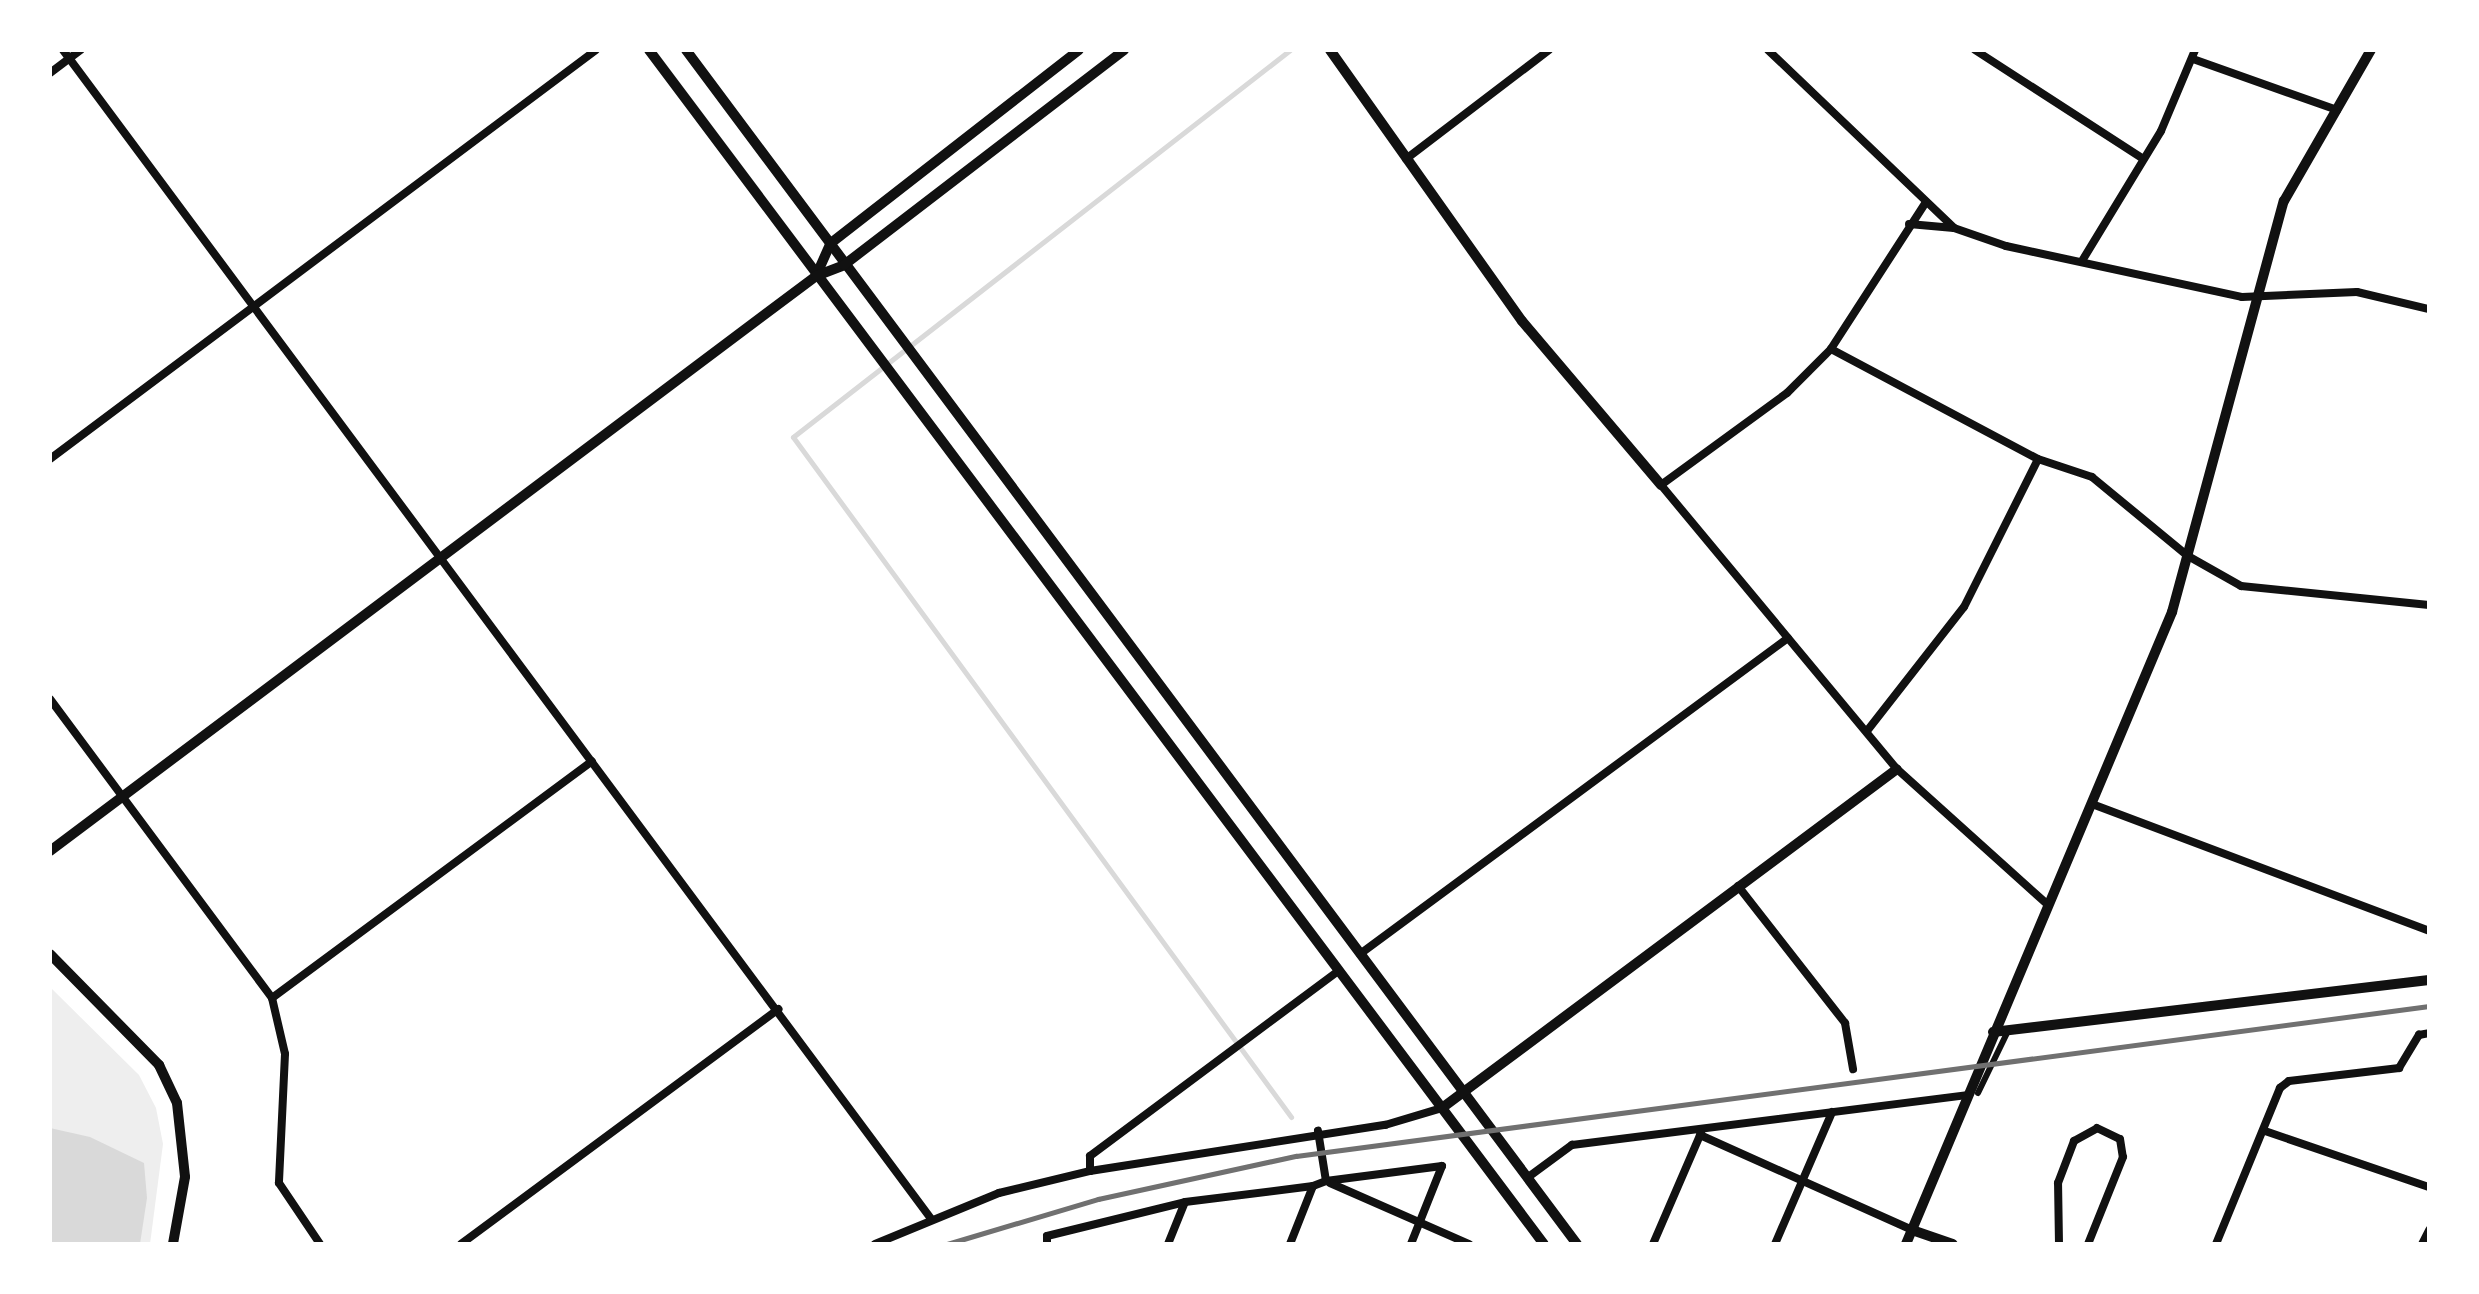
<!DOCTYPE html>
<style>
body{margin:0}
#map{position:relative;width:2479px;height:1294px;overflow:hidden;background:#fff;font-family:Arial,sans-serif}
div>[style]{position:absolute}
.green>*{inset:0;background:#eee}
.water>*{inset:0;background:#d9d9d9}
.stream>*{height:5px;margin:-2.5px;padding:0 2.5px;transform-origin:2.5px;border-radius:2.5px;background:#d9d9d9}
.pedestrian>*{height:6px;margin:-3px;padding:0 3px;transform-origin:3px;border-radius:3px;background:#111}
.minor>*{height:8px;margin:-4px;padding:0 4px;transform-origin:4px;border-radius:4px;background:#111}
.tertiary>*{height:10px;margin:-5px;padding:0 5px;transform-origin:5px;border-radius:5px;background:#111}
.rail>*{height:5px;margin:-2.5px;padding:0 2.5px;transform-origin:2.5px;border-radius:2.5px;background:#707070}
span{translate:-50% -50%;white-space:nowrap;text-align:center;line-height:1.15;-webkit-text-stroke:10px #fff;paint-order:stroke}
.frame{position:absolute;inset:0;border:52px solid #fff;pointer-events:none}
</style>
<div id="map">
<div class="green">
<div style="clip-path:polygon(50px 987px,139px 1075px,156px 1108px,163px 1144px,150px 1244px,50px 1244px)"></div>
</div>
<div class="water">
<div style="clip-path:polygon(50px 1128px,90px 1137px,144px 1163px,147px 1198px,140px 1244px,50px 1244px)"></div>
</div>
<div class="stream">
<div style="left:1290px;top:50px;width:630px;rotate:142.09deg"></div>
<div style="left:793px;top:437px;width:843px;rotate:53.78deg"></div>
</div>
<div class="pedestrian">
<div style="left:1978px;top:1093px;width:69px;rotate:-64.2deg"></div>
</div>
<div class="minor">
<div style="left:63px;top:50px;width:1457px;rotate:53.4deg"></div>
<div style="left:1768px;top:50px;width:257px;rotate:43.7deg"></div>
<div style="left:1954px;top:228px;width:55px;rotate:19.1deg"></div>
<div style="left:2006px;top:246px;width:241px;rotate:12.2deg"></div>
<div style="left:2242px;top:297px;width:115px;rotate:-2.5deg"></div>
<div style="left:2357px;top:292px;width:74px;rotate:13.3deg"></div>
<div style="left:1975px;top:50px;width:199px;rotate:32.9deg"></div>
<div style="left:2193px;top:59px;width:153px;rotate:19.5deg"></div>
<div style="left:50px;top:73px;width:39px;rotate:-37deg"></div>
<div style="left:1406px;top:159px;width:180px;rotate:-37.3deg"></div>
<div style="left:1926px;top:202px;width:175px;rotate:122.9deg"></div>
<div style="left:1831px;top:349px;width:62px;rotate:135deg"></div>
<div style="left:1787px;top:393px;width:156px;rotate:143.9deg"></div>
<div style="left:1661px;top:485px;width:369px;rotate:50.3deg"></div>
<div style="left:1897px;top:769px;width:203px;rotate:42deg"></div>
<div style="left:1909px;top:224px;width:45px;rotate:5.1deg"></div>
<div style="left:2082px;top:261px;width:152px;rotate:-58.7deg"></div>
<div style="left:2161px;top:131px;width:88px;rotate:-67.2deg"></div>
<div style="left:1831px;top:349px;width:234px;rotate:28deg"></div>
<div style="left:2038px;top:459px;width:57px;rotate:18.4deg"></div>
<div style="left:2092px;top:477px;width:124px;rotate:39.5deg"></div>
<div style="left:2188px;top:556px;width:61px;rotate:29.5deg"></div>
<div style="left:2241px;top:586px;width:189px;rotate:5.8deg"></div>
<div style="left:50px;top:459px;width:682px;rotate:-36.84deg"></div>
<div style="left:50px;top:699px;width:372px;rotate:53.4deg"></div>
<div style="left:272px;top:998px;width:57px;rotate:76.9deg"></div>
<div style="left:285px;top:1054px;width:129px;rotate:92.7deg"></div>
<div style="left:279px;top:1183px;width:73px;rotate:56.1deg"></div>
<div style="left:1867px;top:731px;width:157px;rotate:-52deg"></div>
<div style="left:1964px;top:607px;width:165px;rotate:-63.4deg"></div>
<div style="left:2092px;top:804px;width:360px;rotate:20.6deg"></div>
<div style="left:1738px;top:886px;width:174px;rotate:52deg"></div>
<div style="left:1845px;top:1023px;width:47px;rotate:80.1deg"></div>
<div style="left:1360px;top:954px;width:532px;rotate:-36.44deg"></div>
<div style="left:272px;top:998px;width:398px;rotate:-36.5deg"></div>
<div style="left:2265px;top:1131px;width:173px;rotate:18.9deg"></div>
<div style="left:1700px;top:1135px;width:232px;rotate:24.1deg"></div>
<div style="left:1090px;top:1171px;width:15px;rotate:-90deg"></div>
<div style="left:1090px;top:1156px;width:309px;rotate:-36.7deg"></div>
<div style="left:1527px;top:1178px;width:56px;rotate:-36.3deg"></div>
<div style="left:1572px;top:1145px;width:398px;rotate:-7.2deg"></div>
<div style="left:1326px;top:1181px;width:117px;rotate:-7.4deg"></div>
<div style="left:1442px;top:1166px;width:84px;rotate:111.7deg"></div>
<div style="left:1330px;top:1183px;width:152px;rotate:23.7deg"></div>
<div style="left:461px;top:1244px;width:395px;rotate:-36.5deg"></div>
<div style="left:875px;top:1244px;width:134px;rotate:-22.4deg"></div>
<div style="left:999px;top:1193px;width:94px;rotate:-13.6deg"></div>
<div style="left:1090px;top:1171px;width:299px;rotate:-8.9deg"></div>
<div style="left:1385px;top:1125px;width:59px;rotate:-16.6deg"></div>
<div style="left:1047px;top:1244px;width:8px;rotate:-90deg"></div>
<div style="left:1047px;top:1236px;width:142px;rotate:-13.8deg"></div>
<div style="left:1185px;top:1202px;width:129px;rotate:-7.1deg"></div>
<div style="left:1168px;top:1244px;width:45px;rotate:-68deg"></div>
<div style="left:1290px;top:1244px;width:62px;rotate:-68.4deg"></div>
<div style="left:1313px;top:1186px;width:14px;rotate:-21deg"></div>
<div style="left:1326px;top:1181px;width:51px;rotate:-99.1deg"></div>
<div style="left:1653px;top:1244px;width:121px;rotate:-66.6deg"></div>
<div style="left:1775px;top:1244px;width:144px;rotate:-66.6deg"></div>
<div style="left:2059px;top:1244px;width:61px;rotate:-90.9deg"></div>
<div style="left:2058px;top:1183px;width:45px;rotate:-69.1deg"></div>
<div style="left:2074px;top:1141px;width:26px;rotate:-29deg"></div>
<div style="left:2097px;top:1128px;width:25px;rotate:26deg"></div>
<div style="left:2120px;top:1139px;width:18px;rotate:81deg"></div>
<div style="left:2123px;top:1157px;width:94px;rotate:111.9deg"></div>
<div style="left:2216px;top:1244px;width:169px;rotate:-67.7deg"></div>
<div style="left:2280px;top:1088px;width:11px;rotate:-38deg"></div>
<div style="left:2289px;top:1081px;width:111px;rotate:-6.7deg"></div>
<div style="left:2399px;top:1068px;width:39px;rotate:-59deg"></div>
<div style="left:2419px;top:1035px;width:10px;rotate:-11deg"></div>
<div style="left:2422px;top:1244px;width:16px;rotate:-63deg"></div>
</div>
<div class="tertiary">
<div style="left:649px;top:50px;width:1492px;rotate:53.15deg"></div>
<div style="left:686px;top:50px;width:1490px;rotate:53.27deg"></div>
<div style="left:1330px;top:50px;width:332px;rotate:54.7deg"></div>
<div style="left:1522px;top:321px;width:215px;rotate:49.7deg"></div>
<div style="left:816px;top:276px;width:36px;rotate:-66deg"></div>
<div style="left:831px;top:243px;width:314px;rotate:-37.9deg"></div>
<div style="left:50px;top:851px;width:958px;rotate:-36.89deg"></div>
<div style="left:816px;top:276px;width:30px;rotate:-21deg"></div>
<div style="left:844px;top:265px;width:353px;rotate:-37.5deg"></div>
<div style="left:50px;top:954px;width:156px;rotate:45.5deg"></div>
<div style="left:159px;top:1065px;width:42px;rotate:64.7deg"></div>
<div style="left:177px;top:1103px;width:74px;rotate:83.8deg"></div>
<div style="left:185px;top:1177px;width:68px;rotate:100.2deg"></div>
<div style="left:1993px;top:1032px;width:439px;rotate:-6.8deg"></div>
<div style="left:1442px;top:1108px;width:567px;rotate:-36.69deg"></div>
<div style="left:1912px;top:1230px;width:43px;rotate:18.9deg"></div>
<div style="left:1906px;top:1244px;width:686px;rotate:-67.17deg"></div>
<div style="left:2172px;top:612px;width:426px;rotate:-74.8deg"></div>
<div style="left:2284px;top:201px;width:174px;rotate:-60.1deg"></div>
</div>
<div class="rail">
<div style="left:947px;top:1244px;width:158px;rotate:-16.6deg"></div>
<div style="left:1098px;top:1199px;width:203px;rotate:-12.3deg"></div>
<div style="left:1296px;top:1156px;width:1143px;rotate:-7.54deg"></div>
</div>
<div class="frame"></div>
</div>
